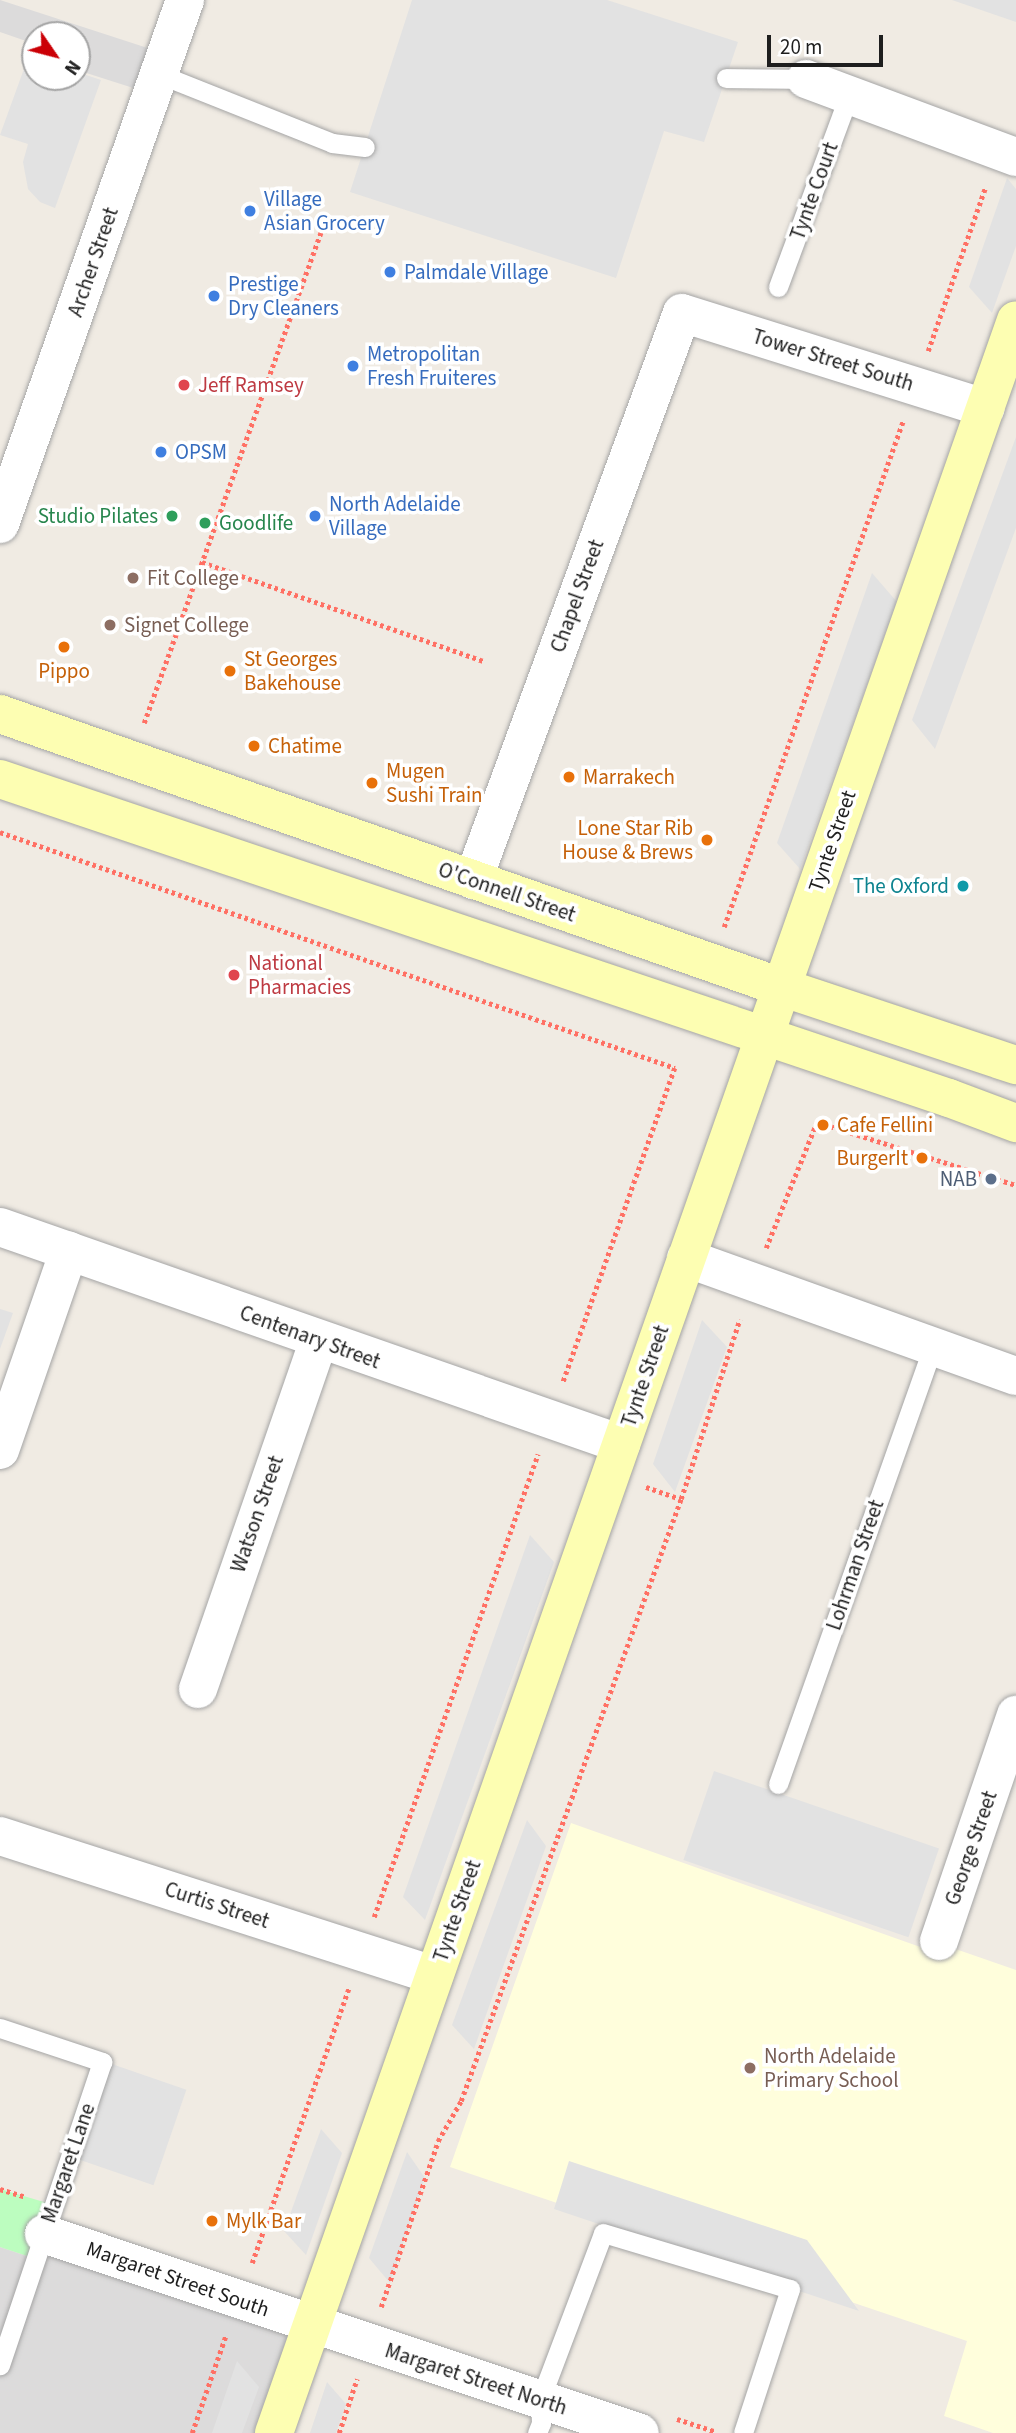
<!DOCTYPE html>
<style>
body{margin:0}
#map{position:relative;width:1016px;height:2433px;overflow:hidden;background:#f0ebe3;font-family:"Source Sans 3",sans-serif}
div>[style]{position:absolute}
.residential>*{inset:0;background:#dcdbdb}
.education>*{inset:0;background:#fffedc}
.park>*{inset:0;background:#bcfdbf}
.parking>*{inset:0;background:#e2e2e2;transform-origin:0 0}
.path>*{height:4.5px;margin-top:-2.25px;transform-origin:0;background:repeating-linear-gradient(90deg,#ff7064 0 3.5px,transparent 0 7px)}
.roads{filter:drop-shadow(0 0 2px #a5a5a5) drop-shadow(0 0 2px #a5a5a5)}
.lane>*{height:19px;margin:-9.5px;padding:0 9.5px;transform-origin:9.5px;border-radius:9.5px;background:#fff}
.street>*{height:38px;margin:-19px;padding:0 19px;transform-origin:19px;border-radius:19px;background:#fff}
.secondary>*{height:38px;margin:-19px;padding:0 19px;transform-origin:19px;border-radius:19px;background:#fdfeb2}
.dots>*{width:19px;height:19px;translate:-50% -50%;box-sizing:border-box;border:4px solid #fff;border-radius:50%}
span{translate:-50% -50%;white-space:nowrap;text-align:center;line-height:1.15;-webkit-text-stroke:7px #fff;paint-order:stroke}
.street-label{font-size:21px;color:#1e1e1e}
.shop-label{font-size:21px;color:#366cbe}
.left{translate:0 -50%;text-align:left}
.health-label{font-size:21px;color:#be3a42}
.leisure-label{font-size:21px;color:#27864d}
.right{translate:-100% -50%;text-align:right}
.education-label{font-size:21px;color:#785e54}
.food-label{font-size:21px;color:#c56008}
.culture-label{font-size:21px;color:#0d838f}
.service-label{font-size:21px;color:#4e5e75}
.north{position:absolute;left:21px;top:21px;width:70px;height:70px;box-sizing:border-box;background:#fff;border:2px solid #a5a5a5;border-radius:50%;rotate:125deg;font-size:19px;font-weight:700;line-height:28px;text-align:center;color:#1e1e1e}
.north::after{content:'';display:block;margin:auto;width:24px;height:32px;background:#cb0006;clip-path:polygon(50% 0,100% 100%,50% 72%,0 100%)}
.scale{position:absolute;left:767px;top:35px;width:116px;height:32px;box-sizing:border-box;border:4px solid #1e1e1e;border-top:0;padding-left:9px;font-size:21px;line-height:24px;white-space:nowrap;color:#1e1e1e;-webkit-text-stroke:5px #fff;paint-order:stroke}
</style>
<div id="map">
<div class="residential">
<div style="clip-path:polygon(0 0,166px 54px,152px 94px,77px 70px,77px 35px,35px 35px,35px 56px,23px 52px,26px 41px,0 32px)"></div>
<div style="clip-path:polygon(44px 2234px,312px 2325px,274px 2433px,0 2433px,0 2247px,36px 2259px)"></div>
</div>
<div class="education">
<div style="clip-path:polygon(571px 1823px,940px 1954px,944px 1945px,1016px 1970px,1016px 2433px,993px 2433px,944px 2416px,967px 2341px,450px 2167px)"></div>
</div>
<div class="park">
<div style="clip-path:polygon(0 2189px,54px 2205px,36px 2259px,0 2247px)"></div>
</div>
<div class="parking">
<div style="clip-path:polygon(412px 0,607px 0,738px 42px,704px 142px,664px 131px,616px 278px,350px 192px)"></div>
<div style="clip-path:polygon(952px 0,1016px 0,1016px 22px)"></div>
<div style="clip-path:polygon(29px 55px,35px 58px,35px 77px,77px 77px,77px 72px,101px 80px,55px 208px,40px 202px,28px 189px,23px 162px,28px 144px,0 135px)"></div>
<div style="clip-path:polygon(1007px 178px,1016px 189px,1016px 246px,992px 313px,969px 287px)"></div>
<div style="clip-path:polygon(1016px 437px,1016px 528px,935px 749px,912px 720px)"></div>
<div style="clip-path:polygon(872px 573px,897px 602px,800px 869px,777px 843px)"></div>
<div style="clip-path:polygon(0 1309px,13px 1313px,0 1349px)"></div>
<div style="clip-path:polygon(702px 1320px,727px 1347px,675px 1492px,653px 1464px)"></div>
<div style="clip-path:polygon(530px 1535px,554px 1562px,425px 1920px,403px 1897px)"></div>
<div style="left:714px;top:1771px;width:238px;height:94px;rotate:19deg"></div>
<div style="clip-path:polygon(527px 1820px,546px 1846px,474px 2049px,452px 2025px)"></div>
<div style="left:106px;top:2062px;width:85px;height:101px;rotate:19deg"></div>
<div style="clip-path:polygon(321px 2129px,342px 2153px,306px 2255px,284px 2231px)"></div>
<div style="clip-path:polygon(407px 2152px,425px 2178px,390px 2283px,369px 2258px)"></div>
<div style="clip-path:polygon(569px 2161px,807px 2240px,859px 2311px,554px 2209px)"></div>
<div style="clip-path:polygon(237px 2361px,259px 2387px,242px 2433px,212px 2433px)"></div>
<div style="clip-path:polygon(327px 2382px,346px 2404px,336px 2433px,310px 2433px)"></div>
</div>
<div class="path">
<div style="left:928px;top:351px;width:173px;rotate:-70.7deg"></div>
<div style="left:202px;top:562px;width:298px;rotate:19.4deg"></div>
<div style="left:144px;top:723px;width:525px;rotate:-70.18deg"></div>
<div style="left:0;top:832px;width:715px;rotate:19.27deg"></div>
<div style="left:675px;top:1068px;width:334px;rotate:109.6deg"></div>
<div style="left:724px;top:927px;width:537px;rotate:-70.52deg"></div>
<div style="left:766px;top:1248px;width:136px;rotate:-68deg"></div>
<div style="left:817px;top:1122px;width:209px;rotate:17.6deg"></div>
<div style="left:646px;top:1487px;width:37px;rotate:19deg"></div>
<div style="left:374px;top:1917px;width:491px;rotate:-70.5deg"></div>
<div style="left:0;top:2189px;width:27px;rotate:17deg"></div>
<div style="left:252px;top:2263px;width:293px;rotate:-70.6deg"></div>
<div style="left:381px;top:2307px;width:176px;rotate:-71deg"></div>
<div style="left:438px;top:2141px;width:46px;rotate:-60.1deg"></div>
<div style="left:461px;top:2101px;width:641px;rotate:-69.93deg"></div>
<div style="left:681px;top:1499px;width:189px;rotate:-71.9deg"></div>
<div style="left:677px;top:2419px;width:40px;rotate:18deg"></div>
<div style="left:192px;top:2433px;width:104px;rotate:-70.9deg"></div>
<div style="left:339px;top:2433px;width:57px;rotate:-71.6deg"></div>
</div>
<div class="roads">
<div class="lane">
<div style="left:159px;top:74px;width:186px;rotate:21.7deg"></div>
<div style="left:332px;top:143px;width:33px;rotate:7deg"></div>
<div style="left:726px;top:78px;width:80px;rotate:0.7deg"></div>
<div style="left:778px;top:287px;width:205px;rotate:-69.7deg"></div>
<div style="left:778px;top:1784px;width:465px;rotate:-70.5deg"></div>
<div style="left:0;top:2028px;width:108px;rotate:18.4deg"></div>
<div style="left:102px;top:2062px;width:320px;rotate:108.6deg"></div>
<div style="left:537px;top:2433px;width:11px;rotate:-68deg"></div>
<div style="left:541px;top:2423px;width:23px;rotate:-92deg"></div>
<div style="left:540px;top:2400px;width:178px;rotate:-69.3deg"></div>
<div style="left:603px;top:2233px;width:195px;rotate:16.7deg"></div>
<div style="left:790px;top:2289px;width:151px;rotate:108.1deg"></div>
</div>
<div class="street">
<div style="left:806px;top:79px;width:224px;rotate:20.4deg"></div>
<div style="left:0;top:524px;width:556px;rotate:-70.55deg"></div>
<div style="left:473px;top:880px;width:604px;rotate:-69.77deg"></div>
<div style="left:682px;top:313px;width:318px;rotate:17.4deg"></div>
<div style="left:0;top:1227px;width:658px;rotate:19.26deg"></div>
<div style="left:686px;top:1258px;width:350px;rotate:19.7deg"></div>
<div style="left:0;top:1450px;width:211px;rotate:-70.9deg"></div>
<div style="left:198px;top:1689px;width:369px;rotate:-70.9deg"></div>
<div style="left:0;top:1836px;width:456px;rotate:17.8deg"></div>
<div style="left:939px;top:1941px;width:239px;rotate:-71.2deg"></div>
<div style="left:44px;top:2234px;width:628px;rotate:18.46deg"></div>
</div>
<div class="secondary">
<div style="left:0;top:714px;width:827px;rotate:19.27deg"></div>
<div style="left:781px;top:987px;width:248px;rotate:18.4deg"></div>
<div style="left:0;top:779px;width:1001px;rotate:18.58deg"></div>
<div style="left:949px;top:1098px;width:72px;rotate:20.5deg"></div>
<div style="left:274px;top:2433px;width:2239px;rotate:-70.65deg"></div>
</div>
</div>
<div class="dots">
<div style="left:250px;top:211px;background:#3f7fe0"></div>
<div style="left:390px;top:272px;background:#3f7fe0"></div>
<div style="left:214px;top:296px;background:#3f7fe0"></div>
<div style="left:353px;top:366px;background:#3f7fe0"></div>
<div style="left:184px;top:385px;background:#e0444e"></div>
<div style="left:161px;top:452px;background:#3f7fe0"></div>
<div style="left:172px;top:516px;background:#2e9e5b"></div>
<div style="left:315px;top:516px;background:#3f7fe0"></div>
<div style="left:205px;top:523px;background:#2e9e5b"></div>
<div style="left:133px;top:578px;background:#8d6e63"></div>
<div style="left:110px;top:625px;background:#8d6e63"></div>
<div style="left:64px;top:647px;background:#e8710a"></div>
<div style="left:230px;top:671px;background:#e8710a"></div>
<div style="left:254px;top:746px;background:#e8710a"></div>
<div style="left:569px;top:777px;background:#e8710a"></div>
<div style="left:372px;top:783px;background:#e8710a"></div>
<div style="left:707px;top:840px;background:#e8710a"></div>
<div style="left:963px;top:886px;background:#0f9aa8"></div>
<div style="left:234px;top:975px;background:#e0444e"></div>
<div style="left:823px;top:1125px;background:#e8710a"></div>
<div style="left:922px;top:1158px;background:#e8710a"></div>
<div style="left:991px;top:1179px;background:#5c6f8a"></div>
<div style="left:750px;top:2068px;background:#8d6e63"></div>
<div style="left:212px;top:2221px;background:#e8710a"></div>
</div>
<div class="street-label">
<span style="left:814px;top:191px;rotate:-70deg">Tynte Court</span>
<span style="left:93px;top:262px;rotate:-71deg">Archer Street</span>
<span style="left:833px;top:360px;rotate:17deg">Tower Street South</span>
<span style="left:577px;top:596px;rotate:-70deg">Chapel Street</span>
<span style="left:832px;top:841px;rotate:-71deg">Tynte Street</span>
<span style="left:507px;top:892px;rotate:19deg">O'Connell Street</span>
<span style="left:310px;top:1337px;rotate:20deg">Centenary Street</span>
<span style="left:645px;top:1376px;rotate:-71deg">Tynte Street</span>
<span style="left:257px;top:1514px;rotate:-71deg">Watson Street</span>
<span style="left:855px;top:1565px;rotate:-71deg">Lohrman Street</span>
<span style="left:971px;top:1848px;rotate:-71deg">George Street</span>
<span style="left:217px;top:1905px;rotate:18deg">Curtis Street</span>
<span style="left:457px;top:1911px;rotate:-71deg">Tynte Street</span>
<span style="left:68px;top:2163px;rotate:-71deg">Margaret Lane</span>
<span style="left:178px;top:2279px;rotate:19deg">Margaret Street South</span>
<span style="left:476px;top:2379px;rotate:18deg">Margaret Street North</span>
</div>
<div class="shop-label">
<span class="left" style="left:264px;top:211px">Village<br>Asian Grocery</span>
<span class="left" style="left:404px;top:272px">Palmdale Village</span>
<span class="left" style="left:228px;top:296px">Prestige<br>Dry Cleaners</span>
<span class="left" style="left:367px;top:366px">Metropolitan<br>Fresh Fruiteres</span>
<span class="left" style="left:175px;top:452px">OPSM</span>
<span class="left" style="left:329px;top:516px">North Adelaide<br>Village</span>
</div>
<div class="health-label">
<span class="left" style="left:198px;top:385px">Jeff Ramsey</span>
<span class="left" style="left:248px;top:975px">National<br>Pharmacies</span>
</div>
<div class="leisure-label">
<span class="right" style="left:158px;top:516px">Studio Pilates</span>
<span class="left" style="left:219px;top:523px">Goodlife</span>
</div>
<div class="education-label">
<span class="left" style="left:147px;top:578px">Fit College</span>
<span class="left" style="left:124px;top:625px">Signet College</span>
<span class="left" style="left:764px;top:2068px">North Adelaide<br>Primary School</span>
</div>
<div class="food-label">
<span class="left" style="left:244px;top:671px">St Georges<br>Bakehouse</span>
<span style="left:64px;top:671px">Pippo</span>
<span class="left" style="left:268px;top:746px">Chatime</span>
<span class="left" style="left:386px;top:783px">Mugen<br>Sushi Train</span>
<span class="left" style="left:583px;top:777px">Marrakech</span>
<span class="right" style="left:693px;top:840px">Lone Star Rib<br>House &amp; Brews</span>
<span class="left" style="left:837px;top:1125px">Cafe Fellini</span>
<span class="right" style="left:908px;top:1158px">BurgerIt</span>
<span class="left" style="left:226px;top:2221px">Mylk Bar</span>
</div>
<div class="culture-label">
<span class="right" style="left:949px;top:886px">The Oxford</span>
</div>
<div class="service-label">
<span class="right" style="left:977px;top:1179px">NAB</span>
</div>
<div class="north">N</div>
<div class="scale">20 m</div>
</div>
